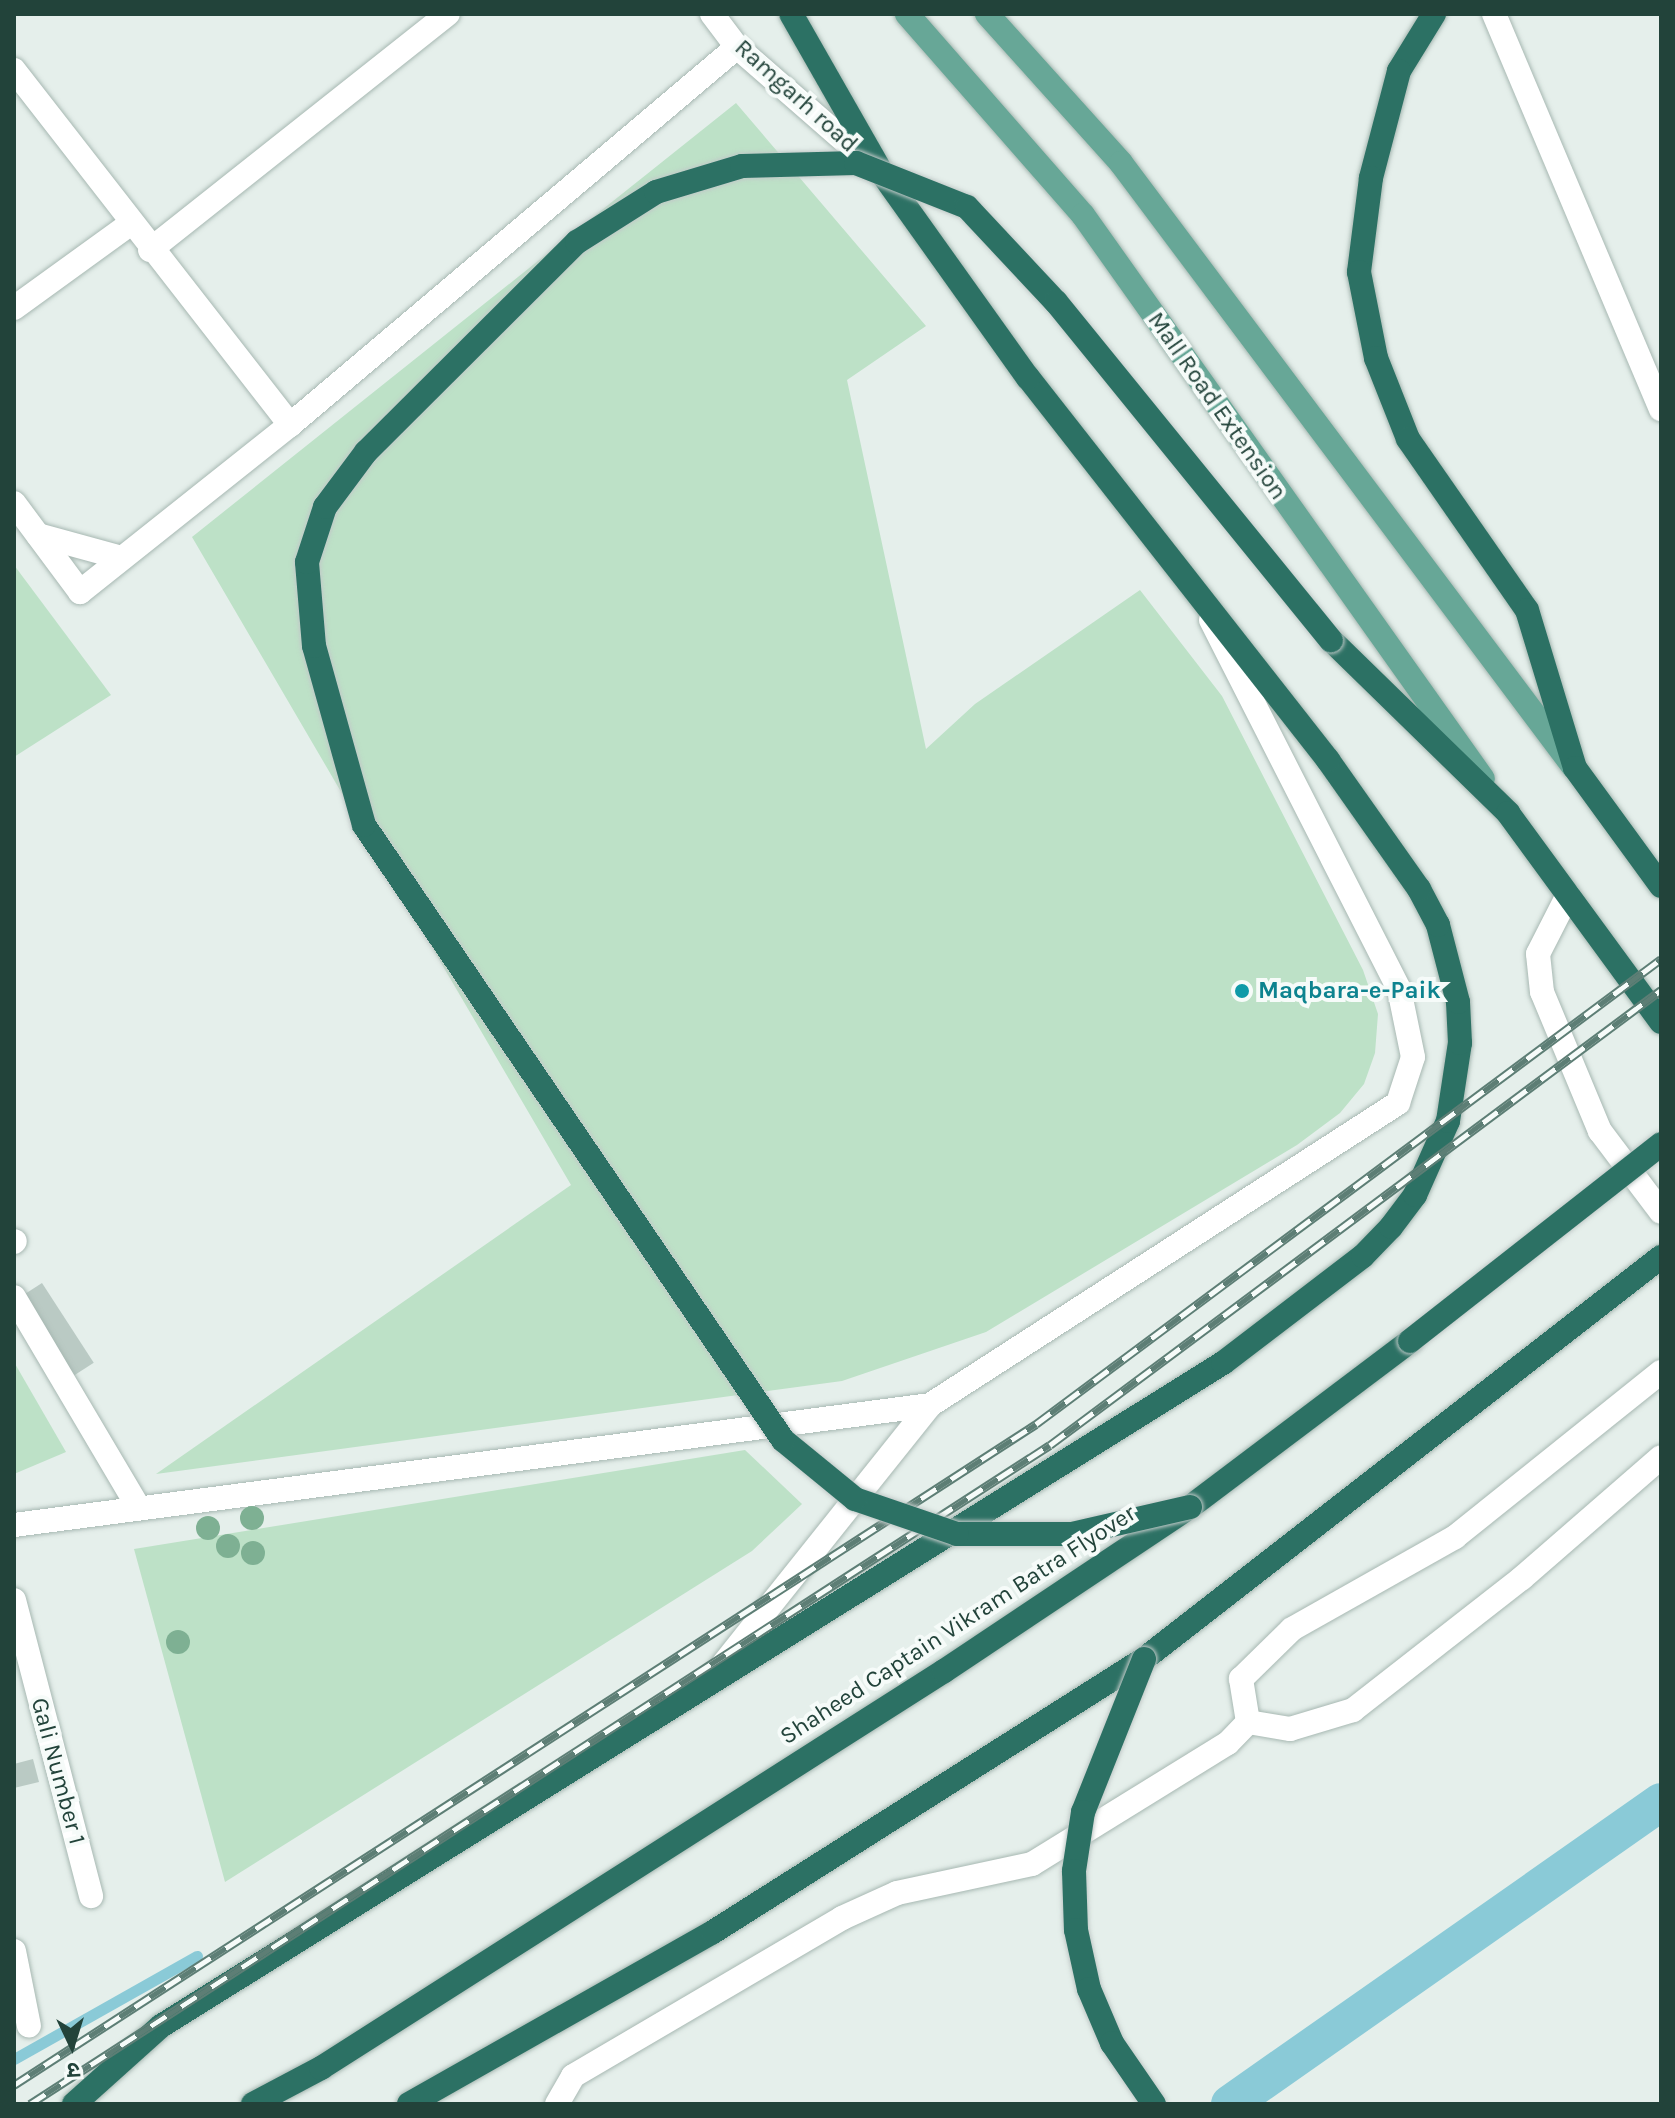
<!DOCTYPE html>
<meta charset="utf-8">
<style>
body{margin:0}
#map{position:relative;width:1675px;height:2118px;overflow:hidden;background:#e5efeb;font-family:Karla,"Noto Sans Devanagari",sans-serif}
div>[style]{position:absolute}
.green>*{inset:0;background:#bde1c7}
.stream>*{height:11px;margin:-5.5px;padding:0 5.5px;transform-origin:5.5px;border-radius:5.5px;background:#8acad7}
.canal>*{height:38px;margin:-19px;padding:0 19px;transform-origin:19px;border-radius:19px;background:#8acad7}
.building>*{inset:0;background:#bacac4;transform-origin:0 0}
.roads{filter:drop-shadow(0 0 2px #a7b8b2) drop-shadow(0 0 2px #a7b8b2)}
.minor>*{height:24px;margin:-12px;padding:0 12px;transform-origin:12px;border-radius:12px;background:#fff}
.major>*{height:24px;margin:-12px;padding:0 12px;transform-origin:12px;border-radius:12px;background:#67a797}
.highway>*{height:24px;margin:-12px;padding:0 12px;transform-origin:12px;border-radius:12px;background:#2c7164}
.rail>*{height:9px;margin-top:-4.5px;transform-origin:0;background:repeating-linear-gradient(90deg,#f6fbf9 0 18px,#5d7e75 0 36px);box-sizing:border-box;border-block:2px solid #5d7e75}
.bridges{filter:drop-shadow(0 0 2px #c1cac8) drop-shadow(0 0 2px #c1cac8)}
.highway-bridge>*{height:24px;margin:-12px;padding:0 12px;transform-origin:12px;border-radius:12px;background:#2c7164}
.trees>*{width:24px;height:24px;margin:-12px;border-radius:50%;background:#7eb093}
.dots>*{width:22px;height:22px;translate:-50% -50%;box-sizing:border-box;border:4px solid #f6fbf9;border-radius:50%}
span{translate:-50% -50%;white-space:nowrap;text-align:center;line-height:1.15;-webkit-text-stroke:8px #f6fbf9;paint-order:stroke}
.street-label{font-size:24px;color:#22433a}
.culture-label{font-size:24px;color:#0d838f;font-weight:700}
.left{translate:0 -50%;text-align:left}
.frame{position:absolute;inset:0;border:16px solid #22433a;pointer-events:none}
.north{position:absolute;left:32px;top:2006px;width:80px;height:80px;-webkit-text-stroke:6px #f6fbf9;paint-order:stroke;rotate:176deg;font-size:22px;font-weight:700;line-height:32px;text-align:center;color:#22433a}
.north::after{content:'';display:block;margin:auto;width:28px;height:36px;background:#22433a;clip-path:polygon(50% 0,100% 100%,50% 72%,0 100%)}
</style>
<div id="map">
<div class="green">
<div style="clip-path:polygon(736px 103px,926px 326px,847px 380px,926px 749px,975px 704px,1140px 590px,1222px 696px,1363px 970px,1378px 1014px,1375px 1053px,1364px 1084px,1340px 1113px,1297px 1145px,986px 1332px,842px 1381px,156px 1474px,571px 1185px,192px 537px)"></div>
<div style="clip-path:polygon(14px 565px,111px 695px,14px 757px)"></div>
<div style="clip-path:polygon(14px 1362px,66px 1452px,14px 1474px)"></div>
<div style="clip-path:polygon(745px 1450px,802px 1504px,752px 1551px,225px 1882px,134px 1549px)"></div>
</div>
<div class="stream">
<div style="left:14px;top:2059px;width:210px;rotate:-29.4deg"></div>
</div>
<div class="canal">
<div style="left:1230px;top:2104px;width:526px;rotate:-35.02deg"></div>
</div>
<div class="building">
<div style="left:42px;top:1283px;width:95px;height:24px;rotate:57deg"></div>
<div style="clip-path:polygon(33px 1759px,39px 1782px,14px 1788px,14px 1764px)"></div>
</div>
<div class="roads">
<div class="minor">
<div style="left:712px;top:14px;width:41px;rotate:52.9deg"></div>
<div style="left:737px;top:47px;width:189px;rotate:41.1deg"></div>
<div style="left:1494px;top:14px;width:429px;rotate:67.1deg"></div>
<div style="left:14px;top:70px;width:450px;rotate:52.1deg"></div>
<div style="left:150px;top:250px;width:380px;rotate:-38.4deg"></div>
<div style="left:14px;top:308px;width:143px;rotate:-35.9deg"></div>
<div style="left:14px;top:503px;width:111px;rotate:53.4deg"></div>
<div style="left:80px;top:592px;width:268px;rotate:-38.5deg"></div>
<div style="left:290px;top:425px;width:585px;rotate:-40.22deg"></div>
<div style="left:38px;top:535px;width:87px;rotate:15.3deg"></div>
<div style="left:1568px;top:895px;width:66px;rotate:117deg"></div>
<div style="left:1538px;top:954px;width:38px;rotate:84deg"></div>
<div style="left:1542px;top:992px;width:151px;rotate:67.4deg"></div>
<div style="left:1600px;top:1131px;width:101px;rotate:53deg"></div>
<div style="left:14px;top:1242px;width:1px;rotate:-45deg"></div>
<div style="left:14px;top:1297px;width:245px;rotate:59.4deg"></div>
<div style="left:14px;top:1525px;width:924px;rotate:-7.46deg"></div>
<div style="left:14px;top:1600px;width:306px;rotate:75.4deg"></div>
<div style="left:709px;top:1682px;width:354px;rotate:-51.4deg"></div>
<div style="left:930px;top:1405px;width:557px;rotate:-32.83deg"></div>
<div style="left:1398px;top:1103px;width:48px;rotate:-71.9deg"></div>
<div style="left:1413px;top:1057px;width:69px;rotate:-101.6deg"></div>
<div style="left:1399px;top:989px;width:414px;rotate:-117deg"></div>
<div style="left:1248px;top:1722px;width:43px;rotate:9.5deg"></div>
<div style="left:1290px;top:1729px;width:66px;rotate:-16.8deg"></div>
<div style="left:1353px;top:1710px;width:214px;rotate:-38deg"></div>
<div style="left:1522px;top:1578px;width:184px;rotate:-41deg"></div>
<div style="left:14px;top:1951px;width:76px;rotate:78.7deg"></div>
<div style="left:557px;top:2104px;width:32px;rotate:-60deg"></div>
<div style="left:573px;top:2076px;width:312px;rotate:-30.4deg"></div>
<div style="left:842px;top:1918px;width:60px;rotate:-24.4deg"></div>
<div style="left:897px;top:1893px;width:138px;rotate:-12.1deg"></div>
<div style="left:1032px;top:1864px;width:230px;rotate:-31.7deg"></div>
<div style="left:1228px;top:1743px;width:29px;rotate:-46deg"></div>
<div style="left:1248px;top:1722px;width:44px;rotate:-99.2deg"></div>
<div style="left:1241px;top:1679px;width:71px;rotate:-44.4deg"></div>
<div style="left:1292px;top:1629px;width:187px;rotate:-29.4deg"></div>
<div style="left:1455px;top:1537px;width:264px;rotate:-38.7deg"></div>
</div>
<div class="major">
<div style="left:907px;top:14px;width:267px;rotate:48.8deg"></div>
<div style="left:1083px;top:215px;width:691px;rotate:54.65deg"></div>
<div style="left:987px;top:14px;width:200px;rotate:48deg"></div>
<div style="left:1121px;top:163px;width:754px;rotate:53.15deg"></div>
</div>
<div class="highway">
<div style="left:1434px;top:14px;width:67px;rotate:121.6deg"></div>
<div style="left:1399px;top:71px;width:111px;rotate:104.7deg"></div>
<div style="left:1371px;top:178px;width:95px;rotate:97.3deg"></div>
<div style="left:1359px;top:272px;width:88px;rotate:78.8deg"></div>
<div style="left:1376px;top:358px;width:87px;rotate:68.4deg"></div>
<div style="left:1408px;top:439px;width:208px;rotate:55.2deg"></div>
<div style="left:1527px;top:610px;width:165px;rotate:73.1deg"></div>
<div style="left:1575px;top:768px;width:146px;rotate:53.9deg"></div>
<div style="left:1331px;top:640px;width:248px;rotate:44.3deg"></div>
<div style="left:1508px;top:813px;width:259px;rotate:53.8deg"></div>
<div style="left:74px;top:2104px;width:117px;rotate:-41.9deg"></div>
<div style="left:161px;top:2026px;width:1252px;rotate:-31.98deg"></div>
<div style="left:1223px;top:1363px;width:176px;rotate:-37.4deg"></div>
<div style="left:1363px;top:1256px;width:40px;rotate:-46deg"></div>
<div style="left:1391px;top:1227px;width:40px;rotate:-53deg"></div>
<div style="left:1415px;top:1195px;width:81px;rotate:-66deg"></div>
<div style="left:1448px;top:1121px;width:79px;rotate:-81.3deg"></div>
<div style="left:1460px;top:1043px;width:41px;rotate:-92.8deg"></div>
<div style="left:1458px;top:1002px;width:80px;rotate:-104.6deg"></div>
<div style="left:1438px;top:925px;width:41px;rotate:-117.8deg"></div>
<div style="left:1419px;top:889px;width:158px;rotate:-125.2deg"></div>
<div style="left:1328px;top:760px;width:486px;rotate:-128.1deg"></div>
<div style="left:1028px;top:378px;width:249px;rotate:-125.5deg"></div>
<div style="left:883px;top:175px;width:185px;rotate:-119.7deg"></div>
<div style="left:253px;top:2104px;width:77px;rotate:-27.9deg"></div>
<div style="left:321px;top:2068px;width:739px;rotate:-32.51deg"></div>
<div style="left:944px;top:1671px;width:296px;rotate:-33.7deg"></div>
<div style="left:1190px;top:1507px;width:276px;rotate:-37deg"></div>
<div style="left:409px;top:2104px;width:349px;rotate:-29.5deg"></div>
<div style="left:713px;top:1932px;width:510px;rotate:-32.35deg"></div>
<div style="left:1144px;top:1659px;width:655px;rotate:-37.87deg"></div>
</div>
</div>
<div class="rail">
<div style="left:14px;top:2085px;width:1217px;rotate:-32.89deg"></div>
<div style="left:1036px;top:1424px;width:779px;rotate:-36.65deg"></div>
<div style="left:30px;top:2104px;width:1214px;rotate:-32.87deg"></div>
<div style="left:1050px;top:1445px;width:762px;rotate:-36.67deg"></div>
</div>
<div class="bridges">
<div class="highway-bridge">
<div style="left:1410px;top:1341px;width:319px;rotate:-38.1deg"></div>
<div style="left:1190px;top:1507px;width:121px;rotate:167.1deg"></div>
<div style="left:1072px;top:1534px;width:115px;rotate:180deg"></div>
<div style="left:957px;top:1534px;width:108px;rotate:-161.1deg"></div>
<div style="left:855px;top:1499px;width:93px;rotate:-140.7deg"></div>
<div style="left:783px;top:1440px;width:744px;rotate:-124.27deg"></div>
<div style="left:364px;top:825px;width:186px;rotate:-105.6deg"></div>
<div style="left:314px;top:646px;width:84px;rotate:-94.8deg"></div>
<div style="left:307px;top:562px;width:58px;rotate:-71.9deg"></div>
<div style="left:325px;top:507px;width:69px;rotate:-53.3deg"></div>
<div style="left:366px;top:452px;width:298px;rotate:-44.9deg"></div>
<div style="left:577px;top:242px;width:93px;rotate:-32.3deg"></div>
<div style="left:656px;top:192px;width:90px;rotate:-16.8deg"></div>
<div style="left:742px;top:166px;width:114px;rotate:-1.5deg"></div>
<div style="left:856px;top:163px;width:119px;rotate:21.6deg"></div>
<div style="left:967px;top:207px;width:130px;rotate:46.9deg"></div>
<div style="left:1056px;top:302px;width:436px;rotate:50.9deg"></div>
<div style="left:1144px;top:1659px;width:165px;rotate:111.7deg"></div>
<div style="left:1083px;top:1812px;width:60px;rotate:98.7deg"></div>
<div style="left:1074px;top:1871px;width:59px;rotate:88.1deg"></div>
<div style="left:1076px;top:1930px;width:60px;rotate:77.6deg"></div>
<div style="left:1089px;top:1989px;width:59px;rotate:66.9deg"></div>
<div style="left:1112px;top:2043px;width:74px;rotate:55.5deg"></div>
</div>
</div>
<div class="trees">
<div style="left:252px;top:1518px"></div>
<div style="left:208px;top:1528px"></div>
<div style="left:228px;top:1546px"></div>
<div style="left:253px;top:1553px"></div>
<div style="left:178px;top:1642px"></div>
</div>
<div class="dots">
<div style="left:1242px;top:991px;background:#0f9aa8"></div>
</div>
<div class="street-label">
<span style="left:796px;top:96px;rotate:42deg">Ramgarh road</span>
<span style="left:1217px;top:406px;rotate:55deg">Mall Road Extension</span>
<span style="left:958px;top:1625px;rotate:-33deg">Shaheed Captain Vikram Batra Flyover</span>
<span style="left:58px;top:1771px;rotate:75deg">Gali Number 1</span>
</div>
<div class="culture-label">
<span class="left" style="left:1258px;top:991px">Maqbara-e-Paik</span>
</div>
<div class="frame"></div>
<div class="north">उ</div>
</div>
